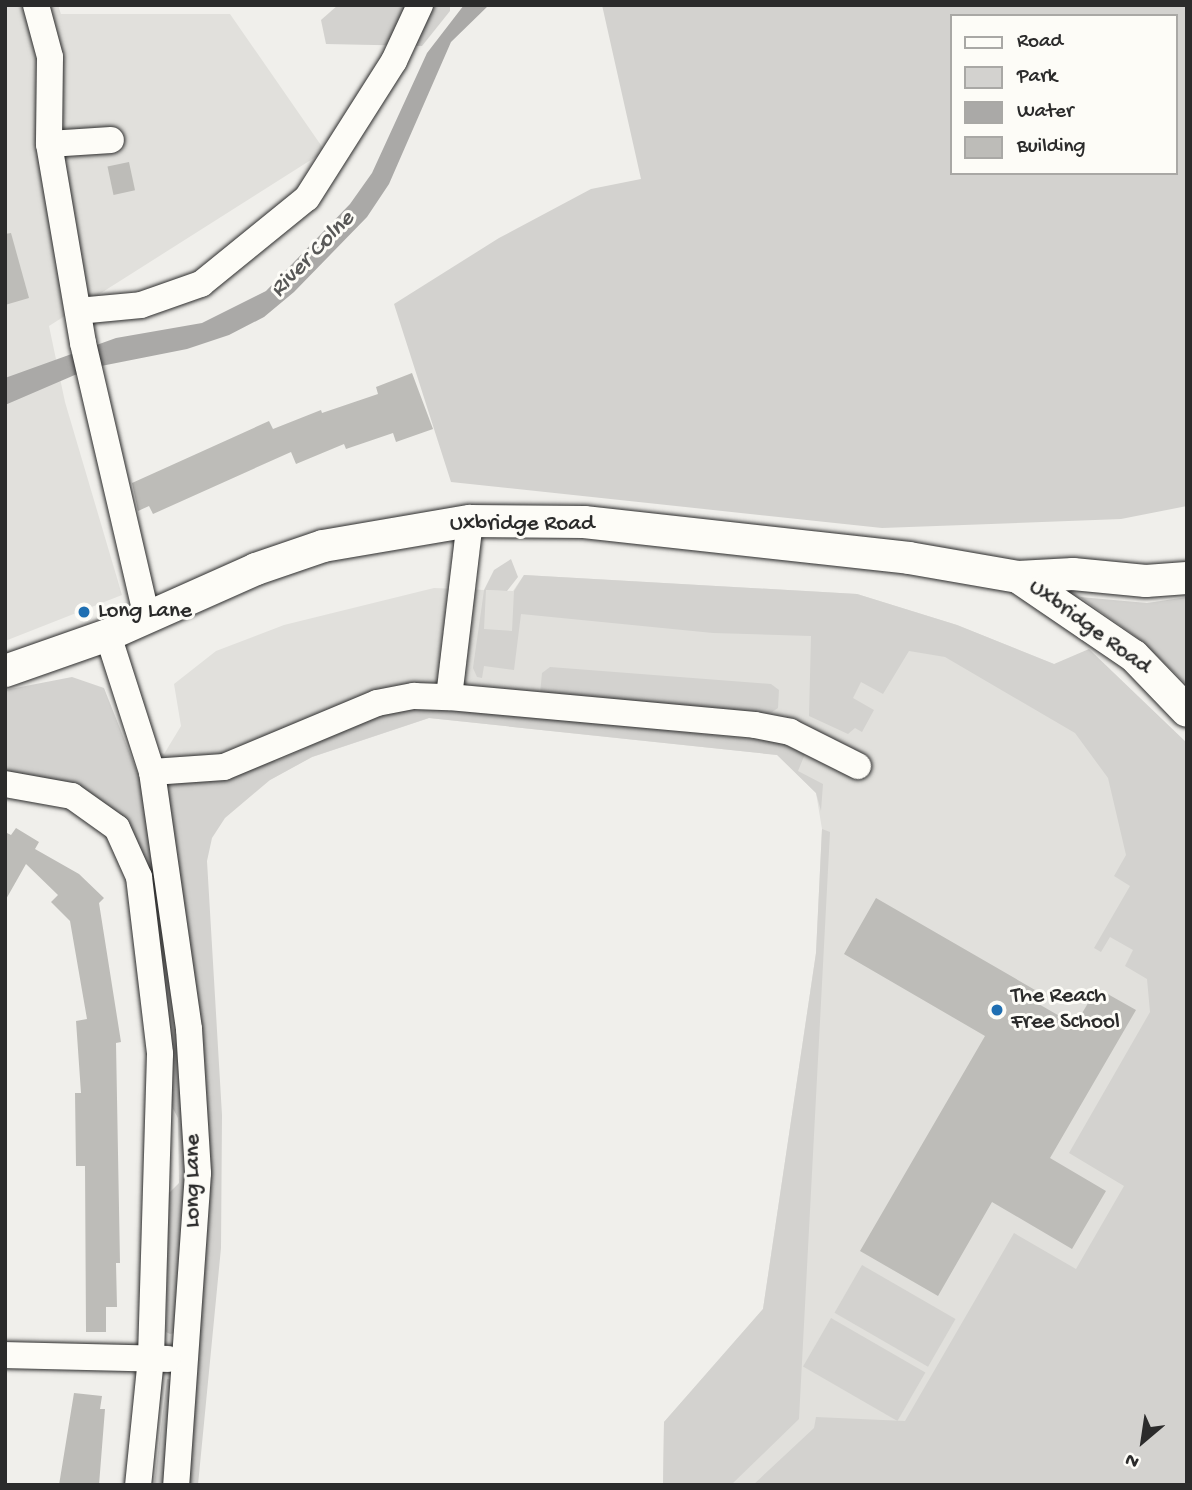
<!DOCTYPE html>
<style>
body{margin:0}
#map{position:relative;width:1192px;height:1490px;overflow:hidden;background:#f0efeb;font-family:"Gochi Hand",sans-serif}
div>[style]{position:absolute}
.built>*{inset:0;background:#e1e0dc}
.green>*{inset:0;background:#d3d2cf;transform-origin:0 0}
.water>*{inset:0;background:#aaa9a7}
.building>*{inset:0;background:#bdbcb8;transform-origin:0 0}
.roads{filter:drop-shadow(0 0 2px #2b2b2b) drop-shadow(0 0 2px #2b2b2b)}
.minor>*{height:26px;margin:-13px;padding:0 13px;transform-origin:13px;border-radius:13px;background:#fdfcf7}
.major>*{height:32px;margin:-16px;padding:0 16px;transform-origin:16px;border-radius:16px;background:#fdfcf7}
.dots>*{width:19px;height:19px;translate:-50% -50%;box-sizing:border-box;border:4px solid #fdfcf7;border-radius:50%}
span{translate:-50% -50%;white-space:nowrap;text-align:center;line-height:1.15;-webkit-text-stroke:6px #fdfcf7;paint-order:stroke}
.street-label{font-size:23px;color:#2b2b2b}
.poi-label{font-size:23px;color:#2b2b2b}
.left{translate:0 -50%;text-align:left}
.water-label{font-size:24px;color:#575756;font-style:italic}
.frame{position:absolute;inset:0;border:7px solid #2b2b2b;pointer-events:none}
.legend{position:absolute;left:950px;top:14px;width:228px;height:161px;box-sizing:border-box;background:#fdfcf7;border:2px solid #a9a8a5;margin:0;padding:9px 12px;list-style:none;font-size:21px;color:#2b2b2b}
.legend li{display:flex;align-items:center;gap:14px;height:35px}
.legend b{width:35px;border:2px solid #a9a8a5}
.north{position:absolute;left:1108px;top:1406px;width:70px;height:70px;-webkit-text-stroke:5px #fdfcf7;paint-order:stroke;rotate:209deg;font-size:19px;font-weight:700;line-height:28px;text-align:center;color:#2b2b2b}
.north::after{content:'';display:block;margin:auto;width:24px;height:32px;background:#2b2b2b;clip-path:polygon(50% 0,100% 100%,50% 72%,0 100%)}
</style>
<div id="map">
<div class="built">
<div style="clip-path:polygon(5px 5px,58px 5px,61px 14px,230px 14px,325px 151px,49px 326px,65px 402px,122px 595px,5px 641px)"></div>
<div style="clip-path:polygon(524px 575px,857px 594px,957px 625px,1054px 664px,1160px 748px,1187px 1485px,663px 1485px,664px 1422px,763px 1309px,816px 953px,822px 829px,816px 793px,778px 755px,429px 718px,312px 757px,270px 780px,168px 802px,157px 751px,164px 754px,181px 726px,174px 684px,216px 651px,284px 625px,434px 588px,513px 591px)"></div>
</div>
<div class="green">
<div style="clip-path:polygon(338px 5px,450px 5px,450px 11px,422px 46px,326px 44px,321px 20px)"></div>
<div style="clip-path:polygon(evenodd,602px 5px,1187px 5px,1187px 506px,1121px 519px,882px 528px,451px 482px,394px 304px,499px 238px,591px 189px,641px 179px,602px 5px,952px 16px,1176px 16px,1176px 173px,952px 173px,952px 16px)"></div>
<div style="clip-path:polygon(511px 559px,518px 577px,507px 591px,486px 590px,484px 629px,512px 631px,514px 591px,524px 575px,857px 594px,957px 625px,1054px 664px,1089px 649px,1187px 743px,1187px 1485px,753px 1485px,814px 1428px,816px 1417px,905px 1421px,1014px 1233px,1076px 1269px,1124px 1186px,1069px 1153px,1150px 1012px,1147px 979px,1125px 966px,1133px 950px,1110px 937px,1101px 952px,1094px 948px,1130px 886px,1114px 876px,1126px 855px,1108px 778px,1075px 733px,945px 657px,909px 651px,883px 694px,861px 682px,853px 698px,874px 710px,862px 732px,855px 728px,848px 734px,809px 716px,811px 636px,713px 633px,521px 614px,514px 670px,484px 666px,482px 678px,477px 677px,473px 668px,484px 590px,494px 570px)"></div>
<div style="clip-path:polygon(1080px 597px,1147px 603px,1187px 597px,1187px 685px,1142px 641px)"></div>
<div style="clip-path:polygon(550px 667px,771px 684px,779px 690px,778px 708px,769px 714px,544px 696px,540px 694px,542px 673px)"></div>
<div style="clip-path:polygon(72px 677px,104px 688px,140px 779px,172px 955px,190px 1192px,175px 1333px,170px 1334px,166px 1332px,169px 1193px,179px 1183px,178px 1118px,171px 1105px,133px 836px,5px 774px,5px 690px)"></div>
<div style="clip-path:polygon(406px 709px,452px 709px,779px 742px,805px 754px,798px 771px,823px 784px,821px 811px,816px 793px,777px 755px,429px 718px,312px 757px,270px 780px,225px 818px,212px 838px,207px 861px,222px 1115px,221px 1248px,198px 1485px,185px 1485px,206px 1218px,167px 786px,269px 757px,276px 762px,375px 716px)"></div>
<div style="clip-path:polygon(822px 829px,830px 832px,799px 1419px,731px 1485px,663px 1485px,664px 1422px,763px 1309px,816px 953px)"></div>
<div style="left:862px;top:1265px;width:108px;height:55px;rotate:30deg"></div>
<div style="left:831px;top:1318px;width:109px;height:56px;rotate:30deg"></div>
<div style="clip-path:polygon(167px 1379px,174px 1380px,169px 1485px,154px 1485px)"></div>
</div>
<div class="water">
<div style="clip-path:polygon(464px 5px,489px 5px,451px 42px,389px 184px,367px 217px,294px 292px,264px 317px,229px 335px,187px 349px,91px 368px,5px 405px,5px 378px,116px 338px,202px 323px,266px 291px,350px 204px,372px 173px,427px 53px)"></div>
</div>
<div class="building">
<div style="left:129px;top:162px;width:29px;height:22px;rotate:78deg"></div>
<div style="clip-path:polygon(11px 233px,29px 298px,5px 305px,5px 234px)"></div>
<div style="clip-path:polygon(412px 373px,433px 429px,396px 442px,393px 433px,346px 449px,344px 444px,296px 464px,291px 452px,153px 514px,149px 506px,138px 511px,132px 483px,269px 421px,273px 429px,321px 410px,322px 413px,378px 394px,376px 387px)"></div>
<div style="clip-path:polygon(16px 828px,39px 842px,35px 849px,79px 874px,104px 898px,99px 903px,121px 1042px,116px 1043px,120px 1263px,116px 1263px,117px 1307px,106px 1307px,106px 1332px,86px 1332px,85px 1166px,76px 1166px,75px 1093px,81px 1093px,76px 1021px,87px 1019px,70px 921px,51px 902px,58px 895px,26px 864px,5px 901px,5px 832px,11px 835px)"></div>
<div style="clip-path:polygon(876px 898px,1042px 994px,1037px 1003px,1075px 1025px,1097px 988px,1136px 1010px,1050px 1158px,1106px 1191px,1072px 1249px,992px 1202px,938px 1296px,860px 1251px,985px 1036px,844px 954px)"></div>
<div style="clip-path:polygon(74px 1393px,102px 1396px,100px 1409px,105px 1409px,99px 1485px,59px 1485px)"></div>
</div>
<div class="roads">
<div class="minor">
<div style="left:36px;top:5px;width:54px;rotate:74.9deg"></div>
<div style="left:50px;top:57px;width:87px;rotate:90.7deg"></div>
<div style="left:49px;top:144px;width:202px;rotate:80.3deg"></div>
<div style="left:83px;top:343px;width:282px;rotate:76.9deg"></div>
<div style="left:49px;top:144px;width:62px;rotate:-3.7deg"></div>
<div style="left:78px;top:311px;width:63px;rotate:-5.4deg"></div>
<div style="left:141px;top:305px;width:64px;rotate:-19.3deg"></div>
<div style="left:201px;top:284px;width:136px;rotate:-39.1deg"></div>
<div style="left:307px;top:198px;width:162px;rotate:-57.6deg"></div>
<div style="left:394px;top:61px;width:62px;rotate:-65.1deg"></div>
<div style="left:470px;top:521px;width:177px;rotate:96.8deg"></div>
<div style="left:449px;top:697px;width:307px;rotate:5.2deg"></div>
<div style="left:755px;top:725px;width:36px;rotate:11deg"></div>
<div style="left:790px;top:732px;width:76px;rotate:26.6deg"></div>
<div style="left:108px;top:635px;width:144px;rotate:72.2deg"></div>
<div style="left:152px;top:772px;width:260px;rotate:81.8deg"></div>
<div style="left:189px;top:1029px;width:144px;rotate:86.4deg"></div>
<div style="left:198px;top:1173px;width:313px;rotate:94deg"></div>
<div style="left:152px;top:772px;width:72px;rotate:-4deg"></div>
<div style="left:224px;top:767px;width:166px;rotate:-22.7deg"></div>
<div style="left:377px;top:703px;width:38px;rotate:-11deg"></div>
<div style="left:414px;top:696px;width:35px;rotate:2deg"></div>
<div style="left:5px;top:784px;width:68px;rotate:10.2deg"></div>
<div style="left:72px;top:796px;width:55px;rotate:35.4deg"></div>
<div style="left:117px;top:828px;width:54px;rotate:65.8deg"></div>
<div style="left:139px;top:877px;width:178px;rotate:83.2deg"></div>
<div style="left:160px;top:1054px;width:304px;rotate:91.7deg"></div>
<div style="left:151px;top:1358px;width:128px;rotate:95.8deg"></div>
<div style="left:5px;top:1355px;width:163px;rotate:1.4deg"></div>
</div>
<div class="major">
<div style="left:1018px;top:577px;width:140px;rotate:34.3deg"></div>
<div style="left:1134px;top:656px;width:76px;rotate:46.1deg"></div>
<div style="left:5px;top:671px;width:109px;rotate:-19.3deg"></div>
<div style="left:108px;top:635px;width:162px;rotate:-24deg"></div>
<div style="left:256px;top:569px;width:71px;rotate:-18.9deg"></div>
<div style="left:323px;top:546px;width:149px;rotate:-9.7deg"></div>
<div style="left:470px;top:521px;width:114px;rotate:0.5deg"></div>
<div style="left:584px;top:522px;width:327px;rotate:6.3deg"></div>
<div style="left:909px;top:558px;width:111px;rotate:9.9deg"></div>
<div style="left:1018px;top:577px;width:55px;rotate:-3.1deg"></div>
<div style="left:1073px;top:574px;width:73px;rotate:5.5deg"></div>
<div style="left:1146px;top:581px;width:41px;rotate:-4.2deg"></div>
</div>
</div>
<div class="dots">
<div style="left:84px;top:612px;background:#1f6fb2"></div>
<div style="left:997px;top:1010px;background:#1f6fb2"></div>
</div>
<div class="street-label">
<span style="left:522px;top:525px">Uxbridge Road</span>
<span style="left:1089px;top:628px;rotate:36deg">Uxbridge Road</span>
<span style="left:194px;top:1181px;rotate:-90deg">Long Lane</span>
</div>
<div class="poi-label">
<span class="left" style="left:98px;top:612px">Long Lane</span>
<span class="left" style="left:1011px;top:1010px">The Reach<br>Free School</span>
</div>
<div class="water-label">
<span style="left:313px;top:255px;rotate:-46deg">River Colne</span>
</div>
<div class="frame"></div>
<ul class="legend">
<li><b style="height:9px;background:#fdfcf7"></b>Road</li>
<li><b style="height:19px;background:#d3d2cf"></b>Park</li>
<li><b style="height:19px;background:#aaa9a7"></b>Water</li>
<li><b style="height:19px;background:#bdbcb8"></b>Building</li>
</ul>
<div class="north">N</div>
</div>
